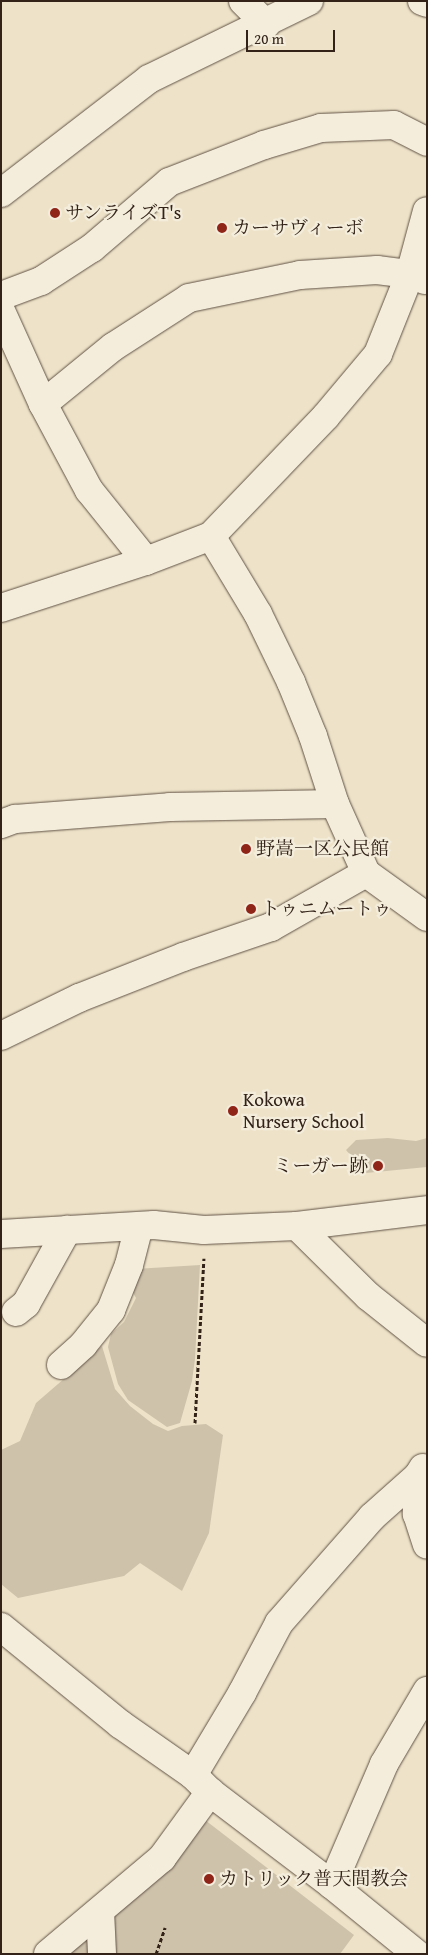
<!DOCTYPE html>
<meta charset="utf-8">
<style>
body{margin:0}
#map{position:relative;width:428px;height:1955px;overflow:hidden;background:#eee3c9;font-family:"Gentium Book Plus","Noto Serif JP",serif}
div>[style]{position:absolute}
.green>*{inset:0;background:#cec2ab}
.path>*{height:3px;margin-top:-1.5px;transform-origin:0;background:repeating-linear-gradient(90deg,#322217 0 4px,transparent 0 6.5px)}
.roads{filter:drop-shadow(0 0 1px #615244) drop-shadow(0 0 1px #615244)}
.minor>*{height:28px;margin:-14px;padding:0 14px;transform-origin:14px;border-radius:14px;background:#f4eddc}
.dots>*{width:14px;height:14px;translate:-50% -50%;box-sizing:border-box;border:2px solid #f4eddc;border-radius:50%}
span{translate:-50% -50%;white-space:nowrap;text-align:center;line-height:1.15;-webkit-text-stroke:4.5px #f4eddc;paint-order:stroke}
.poi-label{font-size:19px;color:#322217}
.left{translate:0 -50%;text-align:left}
.right{translate:-100% -50%;text-align:right}
.frame{position:absolute;inset:0;border:2px solid #322217;pointer-events:none}
.scale{position:absolute;left:246px;top:30px;width:89px;height:22px;box-sizing:border-box;border:2px solid #322217;border-top:0;padding-left:6px;font-size:15px;line-height:18px;white-space:nowrap;color:#322217;-webkit-text-stroke:4px #f4eddc;paint-order:stroke}
</style>
<div id="map">
<div class="green">
<div style="clip-path:polygon(388px 1138px,416px 1141px,427px 1138px,427px 1167px,366px 1173px,346px 1150px,356px 1140px)"></div>
<div style="clip-path:polygon(200px 1265px,195px 1359px,192px 1381px,180px 1423px,167px 1427px,128px 1400px,118px 1384px,108px 1347px,111px 1334px,124px 1322px,136px 1298px,131px 1289px,135px 1269px)"></div>
<div style="clip-path:polygon(102px 1346px,115px 1389px,130px 1406px,153px 1424px,168px 1431px,182px 1426px,206px 1424px,223px 1435px,209px 1533px,182px 1591px,140px 1563px,124px 1576px,18px 1598px,1px 1584px,1px 1450px,20px 1441px,36px 1403px)"></div>
<div style="clip-path:polygon(205px 1820px,354px 1935px,340px 1954px,64px 1954px)"></div>
</div>
<div class="path">
<div style="left:195px;top:1423px;width:165px;rotate:-86.9deg"></div>
<div style="left:156px;top:1954px;width:28px;rotate:-71deg"></div>
</div>
<div class="roads">
<div class="minor">
<div style="left:243px;top:1px;width:33px;rotate:45deg"></div>
<div style="left:422px;top:1px;width:5px;rotate:22deg"></div>
<div style="left:1px;top:193px;width:187px;rotate:-37.6deg"></div>
<div style="left:149px;top:79px;width:178px;rotate:-26deg"></div>
<div style="left:1px;top:296px;width:43px;rotate:-20.6deg"></div>
<div style="left:41px;top:281px;width:61px;rotate:-32.9deg"></div>
<div style="left:92px;top:248px;width:101px;rotate:-40.6deg"></div>
<div style="left:169px;top:182px;width:102px;rotate:-21.3deg"></div>
<div style="left:264px;top:145px;width:59px;rotate:-16.6deg"></div>
<div style="left:321px;top:128px;width:73px;rotate:-2.4deg"></div>
<div style="left:394px;top:125px;width:37px;rotate:27deg"></div>
<div style="left:1px;top:311px;width:102px;rotate:65.7deg"></div>
<div style="left:43px;top:404px;width:98px;rotate:61.9deg"></div>
<div style="left:89px;top:490px;width:91px;rotate:51.2deg"></div>
<div style="left:43px;top:404px;width:90px;rotate:-39.2deg"></div>
<div style="left:113px;top:347px;width:90px;rotate:-32.8deg"></div>
<div style="left:189px;top:298px;width:113px;rotate:-11.7deg"></div>
<div style="left:300px;top:275px;width:77px;rotate:-3.7deg"></div>
<div style="left:377px;top:270px;width:33px;rotate:7deg"></div>
<div style="left:410px;top:274px;width:16px;rotate:22deg"></div>
<div style="left:211px;top:536px;width:91px;rotate:58.9deg"></div>
<div style="left:258px;top:614px;width:76px;rotate:64.1deg"></div>
<div style="left:291px;top:682px;width:58px;rotate:67.8deg"></div>
<div style="left:313px;top:736px;width:71px;rotate:72.1deg"></div>
<div style="left:335px;top:804px;width:76px;rotate:65.8deg"></div>
<div style="left:366px;top:873px;width:75px;rotate:35.8deg"></div>
<div style="left:1px;top:608px;width:152px;rotate:-18deg"></div>
<div style="left:146px;top:561px;width:70px;rotate:-21deg"></div>
<div style="left:211px;top:536px;width:166px;rotate:-46.2deg"></div>
<div style="left:326px;top:416px;width:81px;rotate:-50deg"></div>
<div style="left:378px;top:354px;width:86px;rotate:-68.2deg"></div>
<div style="left:410px;top:274px;width:65px;rotate:-74.9deg"></div>
<div style="left:1px;top:824px;width:15px;rotate:-20deg"></div>
<div style="left:15px;top:819px;width:155px;rotate:-4.4deg"></div>
<div style="left:170px;top:807px;width:165px;rotate:-1deg"></div>
<div style="left:1px;top:1036px;width:87px;rotate:-26deg"></div>
<div style="left:79px;top:998px;width:112px;rotate:-21.5deg"></div>
<div style="left:183px;top:957px;width:93px;rotate:-18.8deg"></div>
<div style="left:271px;top:927px;width:109px;rotate:-29.6deg"></div>
<div style="left:297px;top:1226px;width:100px;rotate:44.6deg"></div>
<div style="left:368px;top:1296px;width:75px;rotate:38.5deg"></div>
<div style="left:1px;top:1234px;width:153px;rotate:-3.4deg"></div>
<div style="left:154px;top:1225px;width:50px;rotate:5.7deg"></div>
<div style="left:204px;top:1230px;width:93px;rotate:-2.5deg"></div>
<div style="left:297px;top:1226px;width:131px;rotate:-7deg"></div>
<div style="left:16px;top:1312px;width:13px;rotate:-39deg"></div>
<div style="left:26px;top:1304px;width:85px;rotate:-61deg"></div>
<div style="left:61px;top:1365px;width:30px;rotate:-42deg"></div>
<div style="left:83px;top:1345px;width:45px;rotate:-51.3deg"></div>
<div style="left:111px;top:1310px;width:48px;rotate:-68.2deg"></div>
<div style="left:129px;top:1265px;width:40px;rotate:-75.6deg"></div>
<div style="left:423px;top:1468px;width:9px;rotate:122deg"></div>
<div style="left:418px;top:1476px;width:38px;rotate:92deg"></div>
<div style="left:417px;top:1514px;width:32px;rotate:72deg"></div>
<div style="left:1px;top:1627px;width:154px;rotate:39.2deg"></div>
<div style="left:120px;top:1724px;width:89px;rotate:34.9deg"></div>
<div style="left:193px;top:1775px;width:24px;rotate:45deg"></div>
<div style="left:210px;top:1792px;width:153px;rotate:37.3deg"></div>
<div style="left:332px;top:1885px;width:109px;rotate:39.1deg"></div>
<div style="left:193px;top:1775px;width:96px;rotate:-59.1deg"></div>
<div style="left:242px;top:1693px;width:79px;rotate:-62.1deg"></div>
<div style="left:279px;top:1623px;width:141px;rotate:-48.7deg"></div>
<div style="left:372px;top:1517px;width:62px;rotate:-41.7deg"></div>
<div style="left:332px;top:1885px;width:132px;rotate:-66.7deg"></div>
<div style="left:384px;top:1764px;width:85px;rotate:-59.5deg"></div>
<div style="left:100px;top:1911px;width:43px;rotate:87.3deg"></div>
<div style="left:48px;top:1954px;width:149px;rotate:-40.1deg"></div>
<div style="left:162px;top:1858px;width:82px;rotate:-54deg"></div>
</div>
</div>
<div class="dots">
<div style="left:55px;top:213px;background:#8f2418"></div>
<div style="left:222px;top:228px;background:#8f2418"></div>
<div style="left:246px;top:849px;background:#8f2418"></div>
<div style="left:251px;top:909px;background:#8f2418"></div>
<div style="left:233px;top:1111px;background:#8f2418"></div>
<div style="left:378px;top:1166px;background:#8f2418"></div>
<div style="left:209px;top:1879px;background:#8f2418"></div>
</div>
<div class="poi-label">
<span class="left" style="left:65px;top:213px">サンライズT's</span>
<span class="left" style="left:232px;top:228px">カーサヴィーボ</span>
<span class="left" style="left:256px;top:849px">野嵩一区公民館</span>
<span class="left" style="left:261px;top:909px">トゥニムートゥ</span>
<span class="left" style="left:243px;top:1111px">Kokowa<br>Nursery School</span>
<span class="right" style="left:368px;top:1166px">ミーガー跡</span>
<span class="left" style="left:219px;top:1879px">カトリック普天間教会</span>
</div>
<div class="frame"></div>
<div class="scale">20 m</div>
</div>
